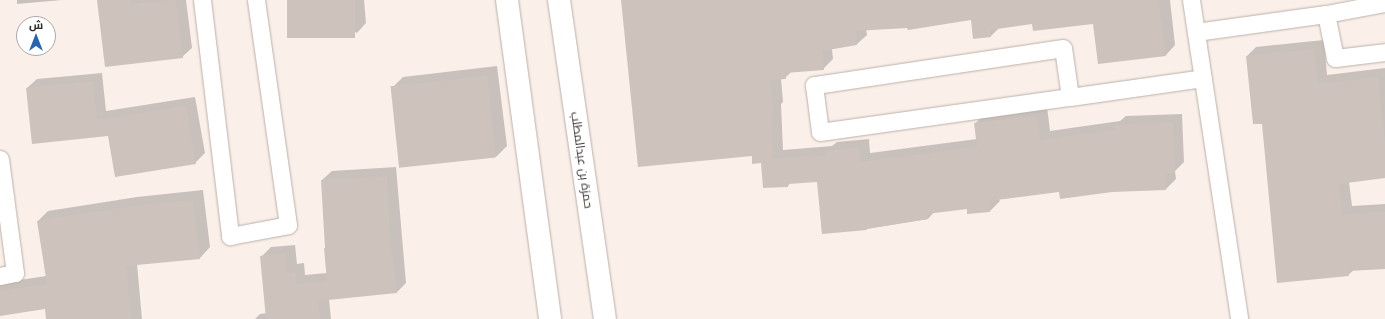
<!DOCTYPE html>
<meta charset="utf-8">
<style>
body{margin:0}
#map{position:relative;width:1385px;height:319px;overflow:hidden;background:#fbf0e9;font-family:"Noto Sans",Cairo,sans-serif}
div>[style]{position:absolute}
.shadow>*{inset:0;background:#0003}
.building>*{inset:0;background:#cdc3bc;transform-origin:0 0}
.roads{filter:drop-shadow(0 0 1px #bab0a9) drop-shadow(0 0 1px #bab0a9)}
.street>*{height:17px;margin:-8.5px;padding:0 8.5px;transform-origin:8.5px;border-radius:8.5px;background:#fff}
.secondary>*{height:22px;margin:-11px;padding:0 11px;transform-origin:11px;border-radius:11px;background:#fff}
span{translate:-50% -50%;white-space:nowrap;text-align:center;line-height:1.15;-webkit-text-stroke:4px #fff;paint-order:stroke}
.street-label{font-size:12px;color:#2c2825}
.north{position:absolute;left:16px;top:16px;width:40px;height:40px;box-sizing:border-box;background:#fff;border:1px solid #aba9a8;border-radius:50%;rotate:0deg;font-size:11px;font-weight:700;line-height:16px;text-align:center;color:#2c2825}
.north::after{content:'';display:block;margin:auto;width:14px;height:18px;background:#2365b6;clip-path:polygon(50% 0,100% 100%,50% 72%,0 100%)}
</style>
<div id="map">
<div class="shadow">
<div style="clip-path:polygon(17px 0,62px 0,17px 4px)"></div>
<div style="clip-path:polygon(98px 0,186px 0,192px 48px,182px 57px)"></div>
<div style="clip-path:polygon(288px 0,364px 0,366px 23px,357px 33px)"></div>
<div style="clip-path:polygon(622px 0,1170px 0,1175px 45px,1166px 55px,1094px 23px,1033px 23px,999px 28px,991px 36px,972px 19px,908px 27px,866px 29px,867px 35px,857px 44px,832px 49px,833px 59px,823px 69px,791px 72px,785px 78px,781px 78px,783px 102px,781px 104px,783px 150px,832px 146px,837px 142px,869px 139px,870px 153px,977px 139px,975px 124px,984px 114px,1047px 106px,1050px 131px,1120px 121px,1126px 116px,1182px 114px,1184px 162px,1175px 171px,1176px 179px,1166px 189px,1060px 191px,999px 199px,1000px 201px,990px 211px,968px 213px,967px 208px,934px 212px,928px 219px,866px 229px,822px 233px,818px 181px,790px 183px,788px 186px,753px 155px)"></div>
<div style="clip-path:polygon(1324px 40px,1327px 75px,1385px 68px,1385px 177px,1349px 182px,1352px 206px,1385px 204px,1385px 268px,1354px 270px,1348px 275px,1263px 122px,1247px 56px,1256px 47px)"></div>
<div style="clip-path:polygon(497px 66px,507px 146px,496px 157px,392px 88px,403px 77px)"></div>
<div style="clip-path:polygon(102px 73px,106px 111px,195px 97px,205px 153px,195px 163px,109px 135px,27px 88px,37px 79px)"></div>
<div style="clip-path:polygon(396px 167px,406px 283px,397px 292px,329px 299px,331px 319px,255px 319px,260px 314px,267px 313px,261px 257px,271px 247px,295px 245px,297px 264px,304px 263px,305px 275px,327px 273px,322px 180px,332px 171px)"></div>
<div style="clip-path:polygon(203px 190px,210px 247px,200px 258px,137px 264px,142px 319px,47px 319px,46px 308px,0 315px,0 283px,46px 276px,38px 221px,48px 211px,137px 197px)"></div>
</div>
<div class="building">
<div style="clip-path:polygon(97px 0,131px 0,131px 4px,176px 0,183px 58px,105px 67px)"></div>
<div style="left:287px;top:0;width:68px;height:38px"></div>
<div style="clip-path:polygon(621px 0,1158px 0,1166px 56px,1098px 64px,1093px 24px,1033px 31px,1032px 24px,990px 30px,991px 37px,973px 39px,971px 20px,908px 30px,907px 28px,855px 31px,857px 45px,822px 51px,824px 70px,785px 73px,786px 79px,770px 80px,774px 113px,772px 113px,773px 159px,826px 155px,826px 151px,859px 148px,861px 162px,977px 147px,974px 123px,1037px 116px,1040px 140px,1115px 130px,1115px 125px,1173px 123px,1175px 173px,1166px 173px,1166px 190px,1112px 192px,1060px 199px,1059px 192px,989px 201px,990px 212px,967px 214px,967px 209px,927px 214px,928px 219px,866px 229px,867px 230px,822px 234px,817px 182px,788px 184px,788px 187px,763px 188px,761px 163px,752px 164px,752px 156px,638px 167px)"></div>
<div style="clip-path:polygon(1314px 49px,1318px 84px,1378px 77px,1385px 143px,1385px 178px,1339px 184px,1342px 215px,1385px 212px,1385px 269px,1348px 271px,1349px 276px,1277px 283px,1262px 124px,1253px 124px,1246px 56px)"></div>
<div style="left:487px;top:76px;width:82px;height:97px;rotate:84deg"></div>
<div style="clip-path:polygon(93px 81px,97px 120px,186px 106px,196px 164px,115px 177px,108px 136px,32px 144px,26px 88px)"></div>
<div style="clip-path:polygon(387px 176px,390px 241px,397px 293px,318px 301px,320px 319px,266px 319px,260px 256px,285px 254px,287px 273px,295px 272px,296px 284px,327px 281px,324px 248px,325px 248px,321px 180px)"></div>
<div style="clip-path:polygon(193px 200px,200px 259px,126px 266px,131px 319px,46px 319px,45px 309px,0 316px,0 291px,47px 284px,37px 221px,126px 207px)"></div>
</div>
<div class="roads">
<div class="street">
<div style="left:202px;top:0;width:238px;rotate:83.2deg"></div>
<div style="left:230px;top:236px;width:59px;rotate:-10.7deg"></div>
<div style="left:288px;top:225px;width:227px;rotate:-98.1deg"></div>
<div style="left:1191px;top:0;width:323px;rotate:81.4deg"></div>
<div style="left:1326px;top:14px;width:45px;rotate:78.4deg"></div>
<div style="left:1335px;top:58px;width:50px;rotate:-6.8deg"></div>
<div style="left:1196px;top:32px;width:131px;rotate:-7.9deg"></div>
<div style="left:1326px;top:14px;width:60px;rotate:-10.6deg"></div>
<div style="left:1070px;top:97px;width:49px;rotate:-98.1deg"></div>
<div style="left:1063px;top:48px;width:252px;rotate:171.5deg"></div>
<div style="left:814px;top:85px;width:47px;rotate:82.7deg"></div>
<div style="left:820px;top:132px;width:252px;rotate:-8deg"></div>
<div style="left:1070px;top:97px;width:134px;rotate:-8.1deg"></div>
<div style="left:0;top:159px;width:115px;rotate:82.5deg"></div>
<div style="left:15px;top:273px;width:15px;rotate:169deg"></div>
</div>
<div class="secondary">
<div style="left:507px;top:0;width:322px;rotate:82.3deg"></div>
<div style="left:559px;top:0;width:322px;rotate:81.8deg"></div>
</div>
</div>
<div class="street-label">
<span style="left:582px;top:160px;rotate:82deg">حمزة بن عبدالمطلب</span>
</div>
<div class="north">ش</div>
</div>
